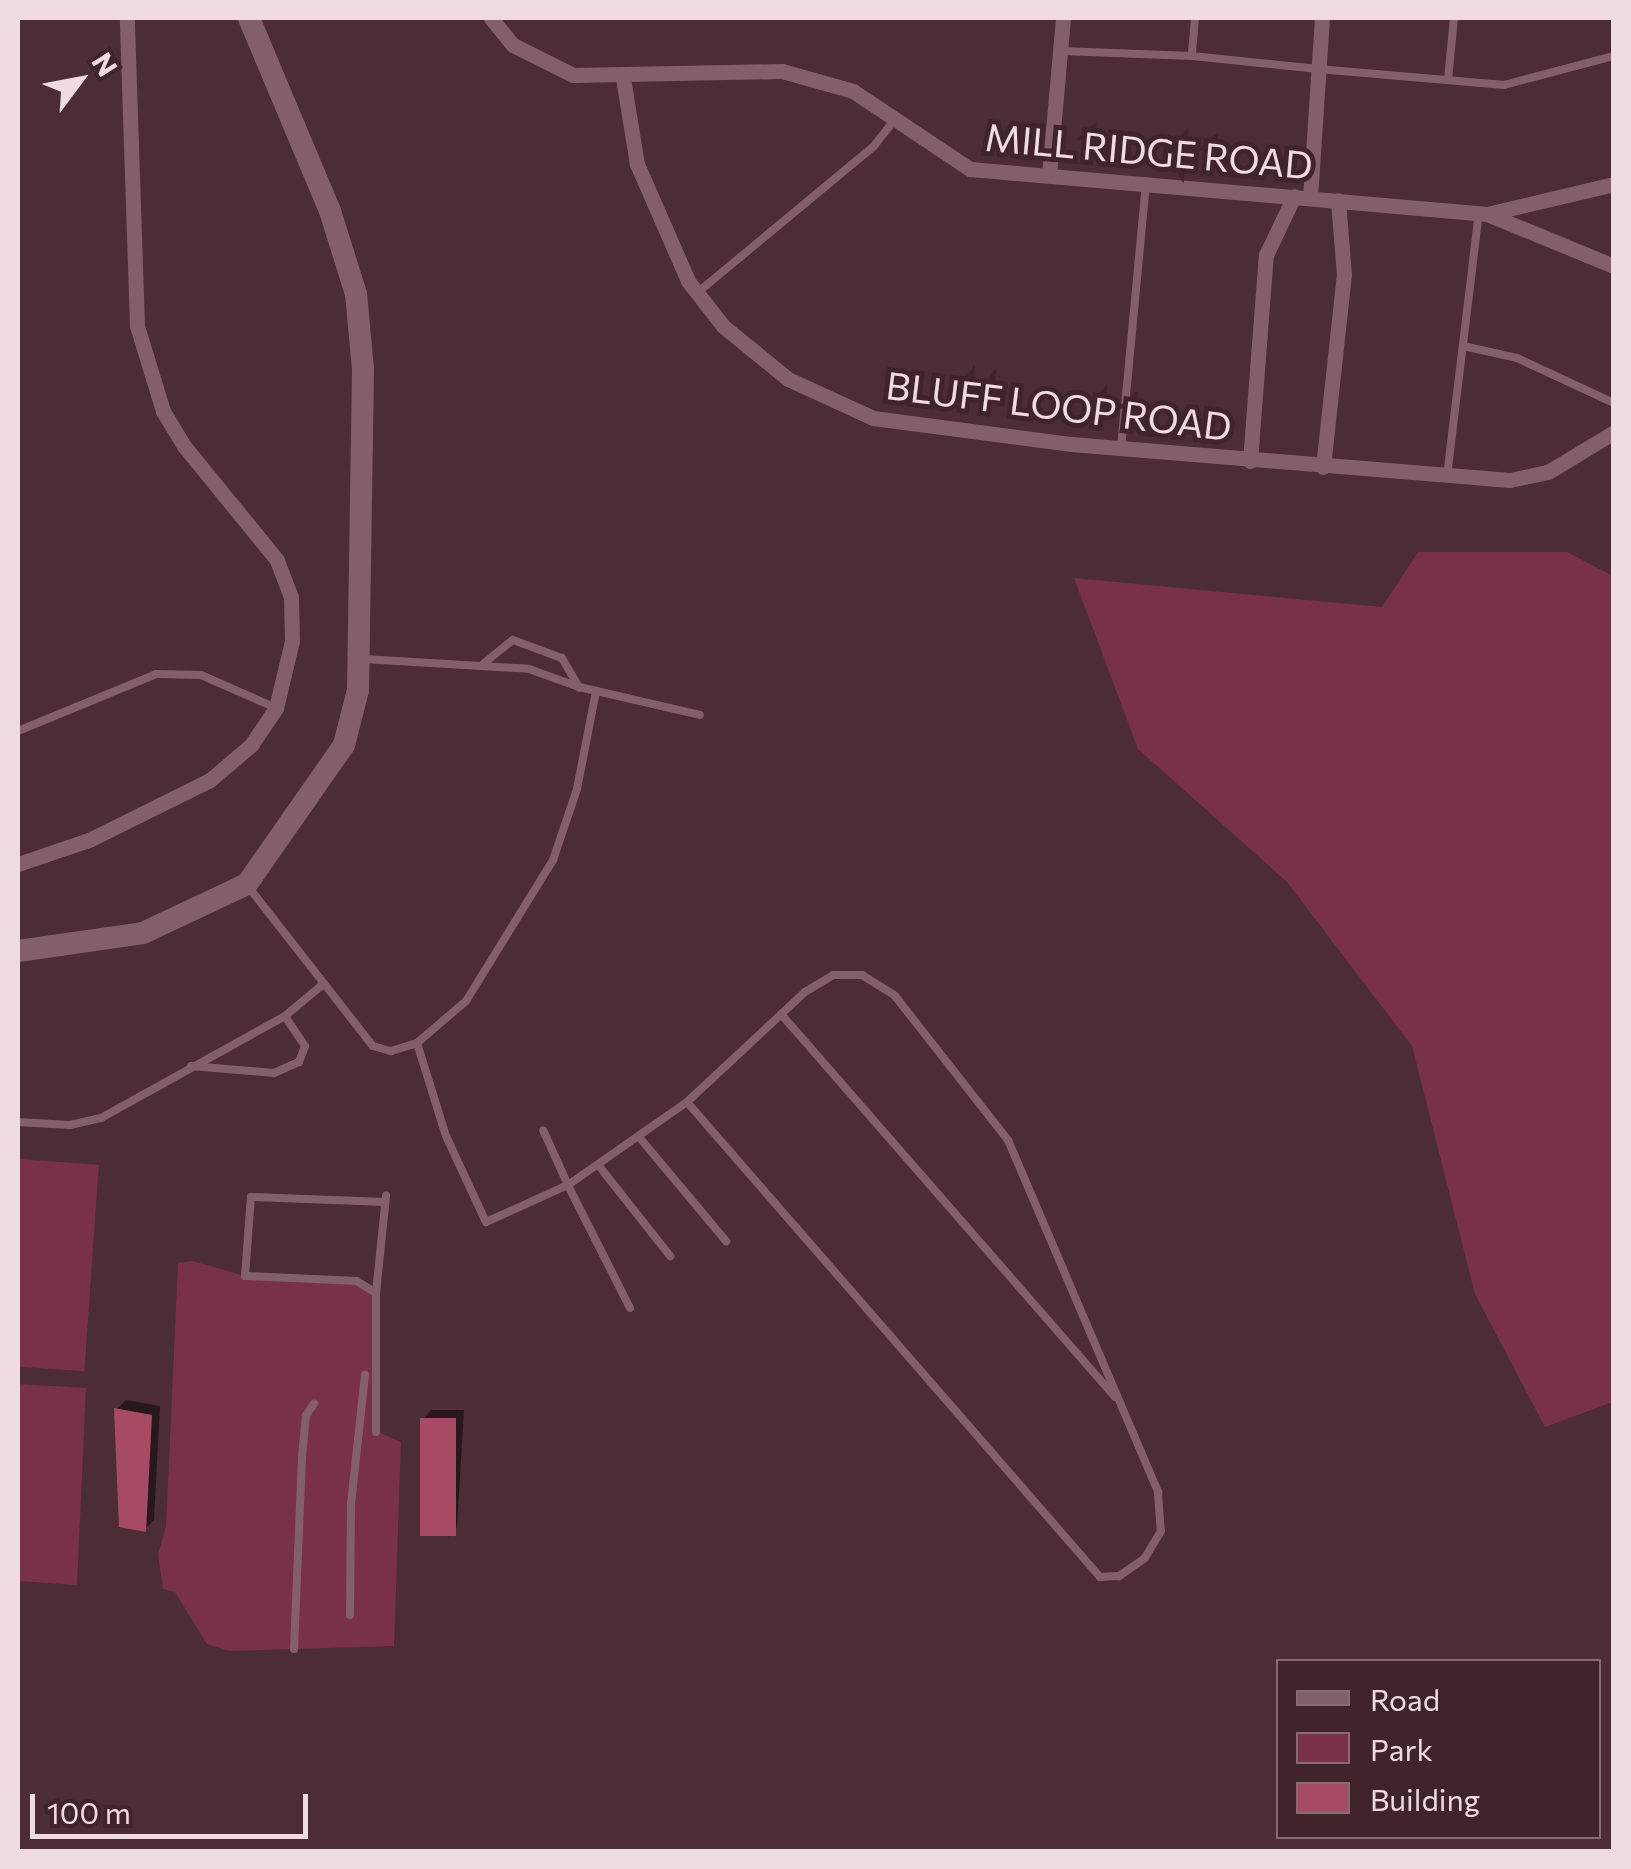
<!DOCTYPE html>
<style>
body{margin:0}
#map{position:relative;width:1631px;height:1869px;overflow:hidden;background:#4c2d34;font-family:Commissioner,sans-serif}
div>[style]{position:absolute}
.green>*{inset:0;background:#793146;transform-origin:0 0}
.shadow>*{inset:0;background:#0007}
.building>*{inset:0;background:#a74b65;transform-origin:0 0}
.lane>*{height:8px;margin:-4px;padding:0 4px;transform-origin:4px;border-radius:4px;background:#836067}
.street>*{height:15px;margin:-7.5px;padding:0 7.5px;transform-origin:7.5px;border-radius:7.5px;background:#836067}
.secondary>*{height:22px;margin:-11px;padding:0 11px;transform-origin:11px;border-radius:11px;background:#836067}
span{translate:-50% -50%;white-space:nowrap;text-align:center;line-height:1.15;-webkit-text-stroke:10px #41232a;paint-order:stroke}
.street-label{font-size:38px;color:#f0dbdf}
.frame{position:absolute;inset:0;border:20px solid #f0dbdf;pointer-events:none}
.legend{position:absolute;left:1276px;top:1659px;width:325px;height:180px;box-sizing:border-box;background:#41232a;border:2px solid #876d72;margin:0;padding:12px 18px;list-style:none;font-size:30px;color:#f0dbdf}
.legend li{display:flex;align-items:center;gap:20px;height:50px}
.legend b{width:50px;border:2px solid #876d72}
.north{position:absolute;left:30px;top:30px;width:100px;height:100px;-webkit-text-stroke:8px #41232a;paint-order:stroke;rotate:58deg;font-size:28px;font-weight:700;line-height:40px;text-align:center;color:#f0dbdf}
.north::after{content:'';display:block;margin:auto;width:35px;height:45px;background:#f0dbdf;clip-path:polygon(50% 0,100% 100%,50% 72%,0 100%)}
.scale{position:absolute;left:30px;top:1794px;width:278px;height:45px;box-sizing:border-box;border:5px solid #f0dbdf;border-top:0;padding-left:12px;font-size:30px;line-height:35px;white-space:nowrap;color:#f0dbdf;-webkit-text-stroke:8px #41232a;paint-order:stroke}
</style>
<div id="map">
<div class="green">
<div style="clip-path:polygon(1418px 552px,1567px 552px,1613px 576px,1613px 1402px,1545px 1427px,1475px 1294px,1412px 1046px,1287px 882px,1138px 749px,1074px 578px,1382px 607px)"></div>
<div style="left:18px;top:1159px;width:81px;height:207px;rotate:4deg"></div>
<div style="clip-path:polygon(192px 1261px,245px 1276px,357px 1281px,376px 1293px,376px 1431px,401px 1442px,394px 1646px,230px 1651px,207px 1644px,175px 1592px,163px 1589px,158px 1554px,166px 1527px,178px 1263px)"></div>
<div style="clip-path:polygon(18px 1384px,86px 1388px,77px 1585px,18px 1581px)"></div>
</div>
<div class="shadow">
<div style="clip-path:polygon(126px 1400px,160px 1406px,154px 1520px,145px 1529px,117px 1409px)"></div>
<div style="clip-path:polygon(431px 1410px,464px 1410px,457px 1527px,448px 1537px,422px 1420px)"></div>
</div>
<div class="building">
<div style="clip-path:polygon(114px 1408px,152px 1415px,146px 1532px,119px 1527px)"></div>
<div style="left:420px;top:1418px;width:36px;height:118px"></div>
</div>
<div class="lane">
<div style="left:1195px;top:18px;width:38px;rotate:95deg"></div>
<div style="left:1192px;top:56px;width:127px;rotate:5.9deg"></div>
<div style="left:1318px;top:69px;width:187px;rotate:4.9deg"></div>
<div style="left:1504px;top:85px;width:114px;rotate:-14.8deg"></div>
<div style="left:1062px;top:51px;width:130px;rotate:2.2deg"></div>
<div style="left:1448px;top:80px;width:62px;rotate:-84.5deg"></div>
<div style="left:697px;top:293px;width:230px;rotate:-39.7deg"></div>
<div style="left:874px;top:146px;width:33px;rotate:-52deg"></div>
<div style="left:1463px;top:346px;width:55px;rotate:12.5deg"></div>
<div style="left:1517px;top:358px;width:107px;rotate:24.9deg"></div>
<div style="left:1121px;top:448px;width:266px;rotate:-84.6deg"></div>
<div style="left:1447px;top:476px;width:265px;rotate:-83.1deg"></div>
<div style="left:363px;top:659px;width:166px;rotate:3.4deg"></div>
<div style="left:529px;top:669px;width:53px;rotate:19.8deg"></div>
<div style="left:579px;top:687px;width:124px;rotate:13deg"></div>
<div style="left:483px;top:664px;width:38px;rotate:-39deg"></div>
<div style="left:513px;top:640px;width:52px;rotate:20.2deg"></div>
<div style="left:562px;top:658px;width:34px;rotate:60deg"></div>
<div style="left:18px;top:731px;width:149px;rotate:-22.4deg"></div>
<div style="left:156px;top:674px;width:45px;rotate:1.3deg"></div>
<div style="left:201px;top:675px;width:82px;rotate:23.7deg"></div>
<div style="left:247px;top:885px;width:204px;rotate:52deg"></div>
<div style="left:373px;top:1046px;width:19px;rotate:16deg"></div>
<div style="left:391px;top:1051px;width:27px;rotate:-17deg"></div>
<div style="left:417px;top:1043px;width:65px;rotate:-40.6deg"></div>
<div style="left:466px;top:1001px;width:166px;rotate:-58.3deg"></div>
<div style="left:553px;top:860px;width:75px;rotate:-71.3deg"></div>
<div style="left:577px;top:789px;width:100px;rotate:-79deg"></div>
<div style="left:781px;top:1014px;width:508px;rotate:48.91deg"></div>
<div style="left:417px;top:1043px;width:97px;rotate:72.7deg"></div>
<div style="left:446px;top:1136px;width:95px;rotate:65.1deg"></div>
<div style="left:486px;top:1222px;width:90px;rotate:-24.3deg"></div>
<div style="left:568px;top:1185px;width:60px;rotate:-114.4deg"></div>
<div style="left:191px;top:1066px;width:83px;rotate:4.8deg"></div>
<div style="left:274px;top:1073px;width:27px;rotate:-24deg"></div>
<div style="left:299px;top:1062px;width:17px;rotate:-69deg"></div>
<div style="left:305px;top:1046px;width:36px;rotate:-124deg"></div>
<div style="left:18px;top:1122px;width:52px;rotate:3.3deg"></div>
<div style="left:70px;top:1125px;width:32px;rotate:-13deg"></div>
<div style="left:101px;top:1118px;width:210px;rotate:-29deg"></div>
<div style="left:285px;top:1016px;width:47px;rotate:-39.8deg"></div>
<div style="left:639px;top:1137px;width:136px;rotate:50.1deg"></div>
<div style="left:599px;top:1166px;width:115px;rotate:51.7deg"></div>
<div style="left:376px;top:1293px;width:98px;rotate:-84.1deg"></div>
<div style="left:630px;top:1308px;width:138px;rotate:-116.8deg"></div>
<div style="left:568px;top:1185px;width:145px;rotate:-34.9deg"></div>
<div style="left:687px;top:1102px;width:161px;rotate:-43deg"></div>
<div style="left:805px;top:992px;width:33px;rotate:-31deg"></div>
<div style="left:833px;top:975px;width:29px"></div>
<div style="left:862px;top:975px;width:39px;rotate:32deg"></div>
<div style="left:895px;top:996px;width:183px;rotate:51.9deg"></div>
<div style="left:1008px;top:1140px;width:383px;rotate:66.9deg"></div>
<div style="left:1158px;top:1492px;width:39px;rotate:86deg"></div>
<div style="left:1161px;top:1531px;width:31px;rotate:121deg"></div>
<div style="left:1145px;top:1558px;width:32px;rotate:145deg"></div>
<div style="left:1119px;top:1576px;width:19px;rotate:177deg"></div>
<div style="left:1100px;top:1577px;width:629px;rotate:-131.01deg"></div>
<div style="left:376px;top:1432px;width:139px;rotate:-90deg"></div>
<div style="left:376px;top:1293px;width:22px;rotate:-148deg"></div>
<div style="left:357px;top:1281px;width:112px;rotate:-177.4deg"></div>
<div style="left:245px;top:1276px;width:79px;rotate:-85.7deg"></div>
<div style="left:251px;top:1197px;width:134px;rotate:2.1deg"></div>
<div style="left:350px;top:1615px;width:111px;rotate:-89.5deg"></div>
<div style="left:351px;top:1504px;width:130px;rotate:-83.8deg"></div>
<div style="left:294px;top:1649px;width:192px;rotate:-87.6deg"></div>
<div style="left:302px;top:1457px;width:42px;rotate:-84.6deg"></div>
<div style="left:306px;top:1415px;width:14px;rotate:-54deg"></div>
</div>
<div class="street">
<div style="left:491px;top:18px;width:35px;rotate:51deg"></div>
<div style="left:513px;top:45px;width:67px;rotate:26.6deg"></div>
<div style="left:573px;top:75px;width:209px;rotate:-1.1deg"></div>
<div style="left:782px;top:71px;width:74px;rotate:15.7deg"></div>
<div style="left:853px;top:91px;width:141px;rotate:33.7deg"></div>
<div style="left:970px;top:169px;width:519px;rotate:4.97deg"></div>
<div style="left:1487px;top:214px;width:137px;rotate:22.3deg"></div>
<div style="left:623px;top:78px;width:87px;rotate:80.8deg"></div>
<div style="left:637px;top:164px;width:128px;rotate:66.4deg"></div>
<div style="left:688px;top:281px;width:57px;rotate:52.1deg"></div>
<div style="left:723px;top:326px;width:84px;rotate:39.2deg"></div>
<div style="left:788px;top:379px;width:94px;rotate:24.6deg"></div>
<div style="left:873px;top:418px;width:200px;rotate:7.5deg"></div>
<div style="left:1071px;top:444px;width:440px;rotate:4.7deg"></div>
<div style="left:1510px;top:480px;width:39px;rotate:-12deg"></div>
<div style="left:1548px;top:472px;width:77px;rotate:-31.2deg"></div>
<div style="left:1049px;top:175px;width:158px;rotate:-84.9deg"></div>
<div style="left:1310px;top:198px;width:180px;rotate:-86.2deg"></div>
<div style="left:1487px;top:214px;width:130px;rotate:-13.3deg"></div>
<div style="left:1250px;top:461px;width:207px;rotate:-85.6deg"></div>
<div style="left:1266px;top:255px;width:65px;rotate:-64.6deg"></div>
<div style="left:1323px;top:467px;width:193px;rotate:-83.8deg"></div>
<div style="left:1344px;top:275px;width:75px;rotate:-94.6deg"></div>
<div style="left:18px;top:864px;width:75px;rotate:-18.7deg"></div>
<div style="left:89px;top:840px;width:135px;rotate:-26.4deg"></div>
<div style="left:210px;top:780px;width:54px;rotate:-40.5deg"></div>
<div style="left:251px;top:745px;width:45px;rotate:-56deg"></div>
<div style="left:276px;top:708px;width:69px;rotate:-76.6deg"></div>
<div style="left:292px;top:641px;width:44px;rotate:-91.3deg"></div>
<div style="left:291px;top:597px;width:40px;rotate:-111deg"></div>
<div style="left:277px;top:560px;width:147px;rotate:-129.2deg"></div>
<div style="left:184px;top:446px;width:41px;rotate:-121deg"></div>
<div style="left:163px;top:411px;width:89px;rotate:-107deg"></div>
<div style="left:137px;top:326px;width:308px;rotate:-91.9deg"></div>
</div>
<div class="secondary">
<div style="left:18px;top:951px;width:126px;rotate:-8.2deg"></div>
<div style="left:143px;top:933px;width:115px;rotate:-25.2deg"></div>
<div style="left:247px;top:884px;width:169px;rotate:-55.1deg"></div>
<div style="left:344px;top:745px;width:57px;rotate:-75.7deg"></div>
<div style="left:358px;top:690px;width:321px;rotate:-89.1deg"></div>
<div style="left:363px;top:369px;width:75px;rotate:-95.3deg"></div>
<div style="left:356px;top:294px;width:87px;rotate:-107.4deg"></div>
<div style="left:330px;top:211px;width:209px;rotate:-112.8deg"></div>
</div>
<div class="street-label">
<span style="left:1149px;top:150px;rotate:5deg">MILL RIDGE ROAD</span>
<span style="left:1059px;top:405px;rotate:7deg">BLUFF LOOP ROAD</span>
</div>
<div class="frame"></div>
<ul class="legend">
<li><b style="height:12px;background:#836067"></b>Road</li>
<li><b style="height:28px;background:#793146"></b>Park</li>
<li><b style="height:28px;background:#a74b65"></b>Building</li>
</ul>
<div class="north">N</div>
<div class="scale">100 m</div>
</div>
